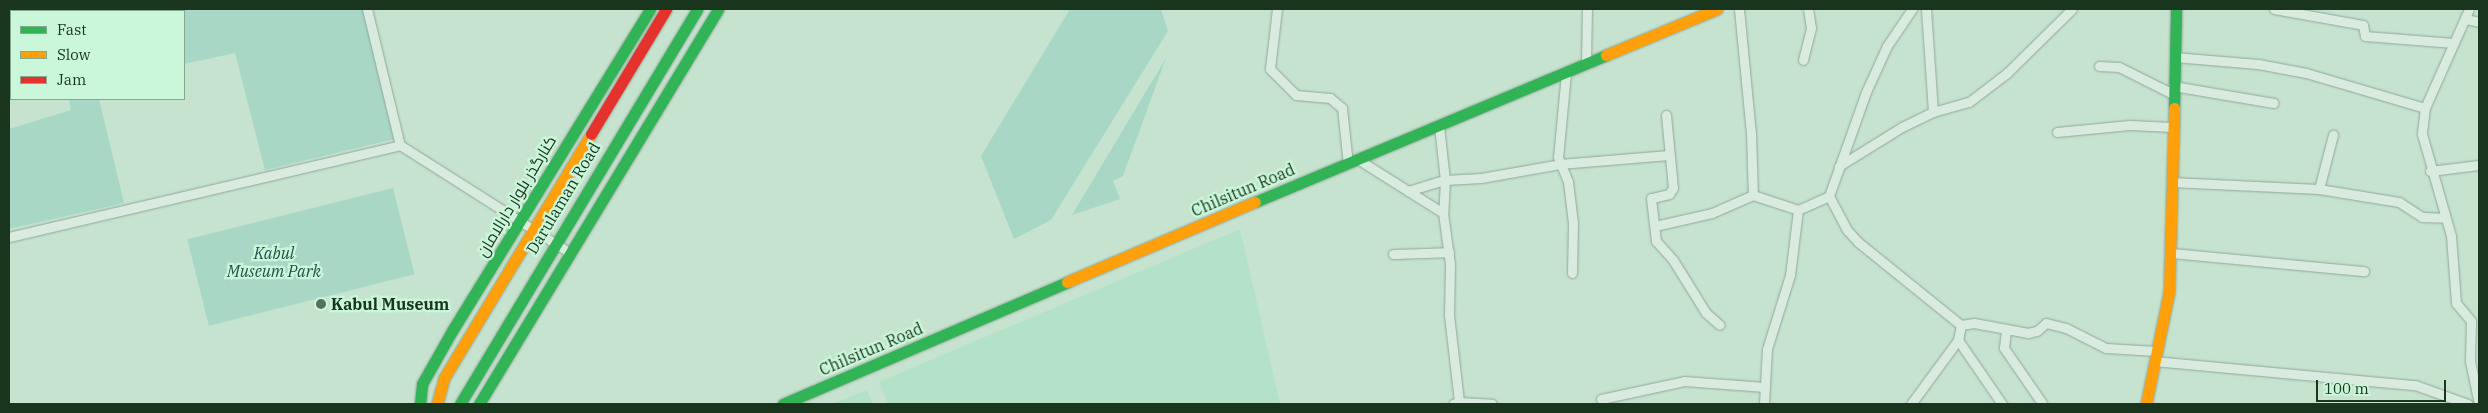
<!DOCTYPE html>
<meta charset="utf-8">
<style>
body{margin:0}
#map{position:relative;width:2488px;height:413px;overflow:hidden;background:#c6e3d0;font-family:"IBM Plex Serif",Cairo,serif}
div>[style]{position:absolute}
.farmland>*{inset:0;background:#b4e2c8}
.green>*{inset:0;background:#a8d7c6;transform-origin:0 0}
.roads{filter:drop-shadow(0 0 1px #91a797) drop-shadow(0 0 1px #91a797)}
.street>*{height:9px;margin:-4.5px;padding:0 4.5px;transform-origin:4.5px;border-radius:4.5px;background:#d9ebdf}
.fast>*{height:11px;margin:-5.5px;padding:0 5.5px;transform-origin:5.5px;border-radius:5.5px;background:#30b455}
.slow>*{height:11px;margin:-5.5px;padding:0 5.5px;transform-origin:5.5px;border-radius:5.5px;background:#ff9f0a}
.jam>*{height:11px;margin:-5.5px;padding:0 5.5px;transform-origin:5.5px;border-radius:5.5px;background:#e5322d}
.dots>*{width:14px;height:14px;translate:-50% -50%;box-sizing:border-box;border:2px solid #caf7da;border-radius:50%}
span{translate:-50% -50%;white-space:nowrap;text-align:center;line-height:1.15;-webkit-text-stroke:4.5px #caf7da;paint-order:stroke}
.street-label{font-size:16px;color:#1a351d}
.park-label{font-size:16px;color:#20524d;font-style:italic}
.poi-label{font-size:16px;color:#1a351d;font-weight:700}
.left{translate:0 -50%;text-align:left}
.frame{position:absolute;inset:0;border:10px solid #1a351d;pointer-events:none}
.legend{position:absolute;left:10px;top:10px;width:175px;height:90px;box-sizing:border-box;background:#caf7da;border:1px solid #84a98e;margin:0;padding:6px 9px;list-style:none;font-size:15px;color:#1a351d}
.legend li{display:flex;align-items:center;gap:10px;height:25px}
.legend b{width:25px;border:1px solid #84a98e}
.scale{position:absolute;left:2316px;top:380px;width:130px;height:22px;box-sizing:border-box;border:2px solid #1a351d;border-top:0;padding-left:6px;font-size:15px;line-height:18px;white-space:nowrap;color:#1a351d;-webkit-text-stroke:4px #caf7da;paint-order:stroke}
</style>
<div id="map">
<div class="farmland">
<div style="clip-path:polygon(1240px 229px,1280px 404px,888px 404px,879px 382px)"></div>
<div style="clip-path:polygon(867px 390px,873px 404px,832px 404px)"></div>
</div>
<div class="green">
<div style="clip-path:polygon(9px 9px,79px 11px,11px 11px,9px 92px)"></div>
<div style="clip-path:polygon(90px 9px,363px 9px,394px 139px,265px 170px,235px 53px,184px 64px,184px 11px)"></div>
<div style="clip-path:polygon(1070px 9px,1161px 9px,1168px 31px,1051px 220px,1014px 239px,981px 156px)"></div>
<div style="clip-path:polygon(1166px 58px,1123px 176px,1113px 181px,1120px 199px,1072px 215px)"></div>
<div style="clip-path:polygon(69px 99px,99px 99px,124px 203px,9px 229px,9px 129px,71px 110px)"></div>
<div style="left:393px;top:188px;width:89px;height:212px;rotate:76deg"></div>
</div>
<div class="roads">
<div class="street">
<div style="left:367px;top:9px;width:140px;rotate:76.4deg"></div>
<div style="left:1277px;top:9px;width:60px;rotate:96.7deg"></div>
<div style="left:1270px;top:69px;width:37px;rotate:45deg"></div>
<div style="left:1296px;top:95px;width:34px;rotate:5deg"></div>
<div style="left:1330px;top:98px;width:16px;rotate:40deg"></div>
<div style="left:1342px;top:108px;width:56px;rotate:83.9deg"></div>
<div style="left:1739px;top:9px;width:125px;rotate:84.5deg"></div>
<div style="left:1751px;top:133px;width:62px;rotate:88.2deg"></div>
<div style="left:1926px;top:9px;width:103px;rotate:86.1deg"></div>
<div style="left:2274px;top:9px;width:90px;rotate:10.2deg"></div>
<div style="left:2363px;top:25px;width:11px;rotate:80deg"></div>
<div style="left:2365px;top:36px;width:89px;rotate:4.5deg"></div>
<div style="left:2469px;top:9px;width:108px;rotate:114deg"></div>
<div style="left:2425px;top:108px;width:26px;rotate:97deg"></div>
<div style="left:2422px;top:134px;width:106px;rotate:74.1deg"></div>
<div style="left:2451px;top:236px;width:67px;rotate:85.7deg"></div>
<div style="left:2456px;top:303px;width:23px;rotate:50deg"></div>
<div style="left:2471px;top:321px;width:40px;rotate:91.4deg"></div>
<div style="left:2470px;top:361px;width:44px;rotate:78.2deg"></div>
<div style="left:2466px;top:19px;width:13px;rotate:13deg"></div>
<div style="left:2174px;top:57px;width:84px;rotate:4.8deg"></div>
<div style="left:2258px;top:64px;width:49px;rotate:10.6deg"></div>
<div style="left:2306px;top:73px;width:124px;rotate:16.4deg"></div>
<div style="left:1803px;top:60px;width:33px;rotate:-76deg"></div>
<div style="left:1811px;top:28px;width:19px;rotate:-99deg"></div>
<div style="left:1586px;top:64px;width:55px;rotate:-89deg"></div>
<div style="left:2099px;top:66px;width:20px;rotate:3deg"></div>
<div style="left:2119px;top:67px;width:60px;rotate:26.6deg"></div>
<div style="left:1566px;top:73px;width:84px;rotate:95.4deg"></div>
<div style="left:1558px;top:157px;width:27px;rotate:68deg"></div>
<div style="left:1568px;top:182px;width:41px;rotate:83deg"></div>
<div style="left:1573px;top:223px;width:50px;rotate:91.1deg"></div>
<div style="left:2173px;top:86px;width:102px;rotate:9.6deg"></div>
<div style="left:1666px;top:115px;width:73px;rotate:84.5deg"></div>
<div style="left:1673px;top:188px;width:7px;rotate:124deg"></div>
<div style="left:1669px;top:194px;width:18px;rotate:167deg"></div>
<div style="left:1651px;top:198px;width:43px;rotate:83.4deg"></div>
<div style="left:1656px;top:241px;width:25px;rotate:48deg"></div>
<div style="left:1673px;top:260px;width:62px;rotate:58.1deg"></div>
<div style="left:1706px;top:313px;width:18px;rotate:41deg"></div>
<div style="left:1439px;top:126px;width:54px;rotate:83.7deg"></div>
<div style="left:1445px;top:180px;width:33px;rotate:93deg"></div>
<div style="left:1443px;top:213px;width:51px;rotate:82.2deg"></div>
<div style="left:1450px;top:264px;width:51px;rotate:91.1deg"></div>
<div style="left:1449px;top:315px;width:88px;rotate:83.4deg"></div>
<div style="left:1459px;top:402px;width:6px;rotate:162deg"></div>
<div style="left:2057px;top:132px;width:73px;rotate:-5.5deg"></div>
<div style="left:2130px;top:125px;width:42px;rotate:2.7deg"></div>
<div style="left:400px;top:145px;width:201px;rotate:32.4deg"></div>
<div style="left:1359px;top:160px;width:99px;rotate:32.2deg"></div>
<div style="left:1839px;top:166px;width:74px;rotate:-31.8deg"></div>
<div style="left:1902px;top:127px;width:34px;rotate:-26deg"></div>
<div style="left:1933px;top:112px;width:37px;rotate:-16deg"></div>
<div style="left:1969px;top:102px;width:48px;rotate:-37.3deg"></div>
<div style="left:2007px;top:73px;width:91px;rotate:-44.6deg"></div>
<div style="left:2430px;top:171px;width:49px;rotate:-7deg"></div>
<div style="left:2171px;top:182px;width:148px;rotate:2.7deg"></div>
<div style="left:2319px;top:189px;width:81px;rotate:9.2deg"></div>
<div style="left:2399px;top:202px;width:27px;rotate:33deg"></div>
<div style="left:2422px;top:217px;width:23px;rotate:2deg"></div>
<div style="left:2319px;top:189px;width:56px;rotate:-75.5deg"></div>
<div style="left:1408px;top:191px;width:39px;rotate:-17deg"></div>
<div style="left:1445px;top:180px;width:36px;rotate:-3deg"></div>
<div style="left:1481px;top:178px;width:80px;rotate:-10deg"></div>
<div style="left:1560px;top:164px;width:109px;rotate:-4.7deg"></div>
<div style="left:1829px;top:196px;width:38px;rotate:62deg"></div>
<div style="left:1847px;top:230px;width:16px;rotate:47deg"></div>
<div style="left:1858px;top:242px;width:132px;rotate:38.9deg"></div>
<div style="left:1961px;top:325px;width:15px;rotate:101deg"></div>
<div style="left:1958px;top:340px;width:78px;rotate:55.5deg"></div>
<div style="left:1655px;top:226px;width:58px;rotate:-12.8deg"></div>
<div style="left:1712px;top:213px;width:45px;rotate:-23.7deg"></div>
<div style="left:1753px;top:195px;width:47px;rotate:18.4deg"></div>
<div style="left:1798px;top:210px;width:34px;rotate:-24deg"></div>
<div style="left:1829px;top:196px;width:110px;rotate:-70.4deg"></div>
<div style="left:1866px;top:92px;width:51px;rotate:-65.5deg"></div>
<div style="left:1887px;top:46px;width:45px;rotate:-56deg"></div>
<div style="left:9px;top:237px;width:402px;rotate:-13.2deg"></div>
<div style="left:2172px;top:253px;width:193px;rotate:5.4deg"></div>
<div style="left:1393px;top:254px;width:56px;rotate:-2deg"></div>
<div style="left:1961px;top:325px;width:13px;rotate:-9deg"></div>
<div style="left:1974px;top:323px;width:55px;rotate:10.5deg"></div>
<div style="left:2028px;top:333px;width:9px;rotate:-13deg"></div>
<div style="left:2037px;top:331px;width:12px;rotate:-42deg"></div>
<div style="left:2046px;top:323px;width:21px;rotate:14deg"></div>
<div style="left:2066px;top:328px;width:45px;rotate:26.6deg"></div>
<div style="left:2106px;top:348px;width:50px;rotate:3.4deg"></div>
<div style="left:2006px;top:331px;width:17px;rotate:97deg"></div>
<div style="left:2004px;top:348px;width:67px;rotate:55.4deg"></div>
<div style="left:2154px;top:361px;width:262px;rotate:5.3deg"></div>
<div style="left:2415px;top:385px;width:56px;rotate:19.7deg"></div>
<div style="left:1601px;top:399px;width:85px;rotate:-12.2deg"></div>
<div style="left:1684px;top:381px;width:81px;rotate:4.2deg"></div>
<div style="left:1461px;top:404px;width:3px;rotate:-135deg"></div>
<div style="left:1459px;top:402px;width:33px;rotate:3deg"></div>
<div style="left:1764px;top:404px;width:55px;rotate:-86.9deg"></div>
<div style="left:1767px;top:349px;width:77px;rotate:-72.7deg"></div>
<div style="left:1790px;top:275px;width:65px;rotate:-83deg"></div>
<div style="left:1911px;top:404px;width:79px;rotate:-53.7deg"></div>
</div>
<div class="fast">
<div style="left:2174px;top:108px;width:99px;rotate:-88.8deg"></div>
<div style="left:1255px;top:202px;width:381px;rotate:-22.7deg"></div>
<div style="left:420px;top:404px;width:20px;rotate:-84deg"></div>
<div style="left:422px;top:384px;width:61px;rotate:-60.5deg"></div>
<div style="left:452px;top:331px;width:378px;rotate:-58.4deg"></div>
<div style="left:460px;top:404px;width:461px;rotate:-59deg"></div>
<div style="left:479px;top:404px;width:462px;rotate:-58.8deg"></div>
<div style="left:783px;top:404px;width:309px;rotate:-23.2deg"></div>
</div>
<div class="slow">
<div style="left:1606px;top:55px;width:120px;rotate:-22.5deg"></div>
<div style="left:1067px;top:282px;width:204px;rotate:-23.1deg"></div>
<div style="left:437px;top:404px;width:27px;rotate:-75deg"></div>
<div style="left:444px;top:378px;width:285px;rotate:-58.9deg"></div>
<div style="left:2146px;top:404px;width:114px;rotate:-78.4deg"></div>
<div style="left:2169px;top:292px;width:184px;rotate:-88.4deg"></div>
</div>
<div class="jam">
<div style="left:591px;top:134px;width:146px;rotate:-59deg"></div>
</div>
</div>
<div class="dots">
<div style="left:321px;top:304px;background:#56725c"></div>
</div>
<div class="street-label">
<span style="left:1243px;top:190px;rotate:-23deg">Chilsitun Road</span>
<span style="left:516px;top:196px;rotate:-59deg">کنارگذر بلوار دارالامان</span>
<span style="left:563px;top:198px;rotate:-59deg">Darulaman Road</span>
<span style="left:871px;top:349px;rotate:-23deg">Chilsitun Road</span>
</div>
<div class="park-label">
<span style="left:274px;top:262px">Kabul<br>Museum Park</span>
</div>
<div class="poi-label">
<span class="left" style="left:331px;top:304px">Kabul Museum</span>
</div>
<div class="frame"></div>
<ul class="legend">
<li><b style="height:6px;background:#30b455"></b>Fast</li>
<li><b style="height:6px;background:#ff9f0a"></b>Slow</li>
<li><b style="height:6px;background:#e5322d"></b>Jam</li>
</ul>
<div class="scale">100 m</div>
</div>
